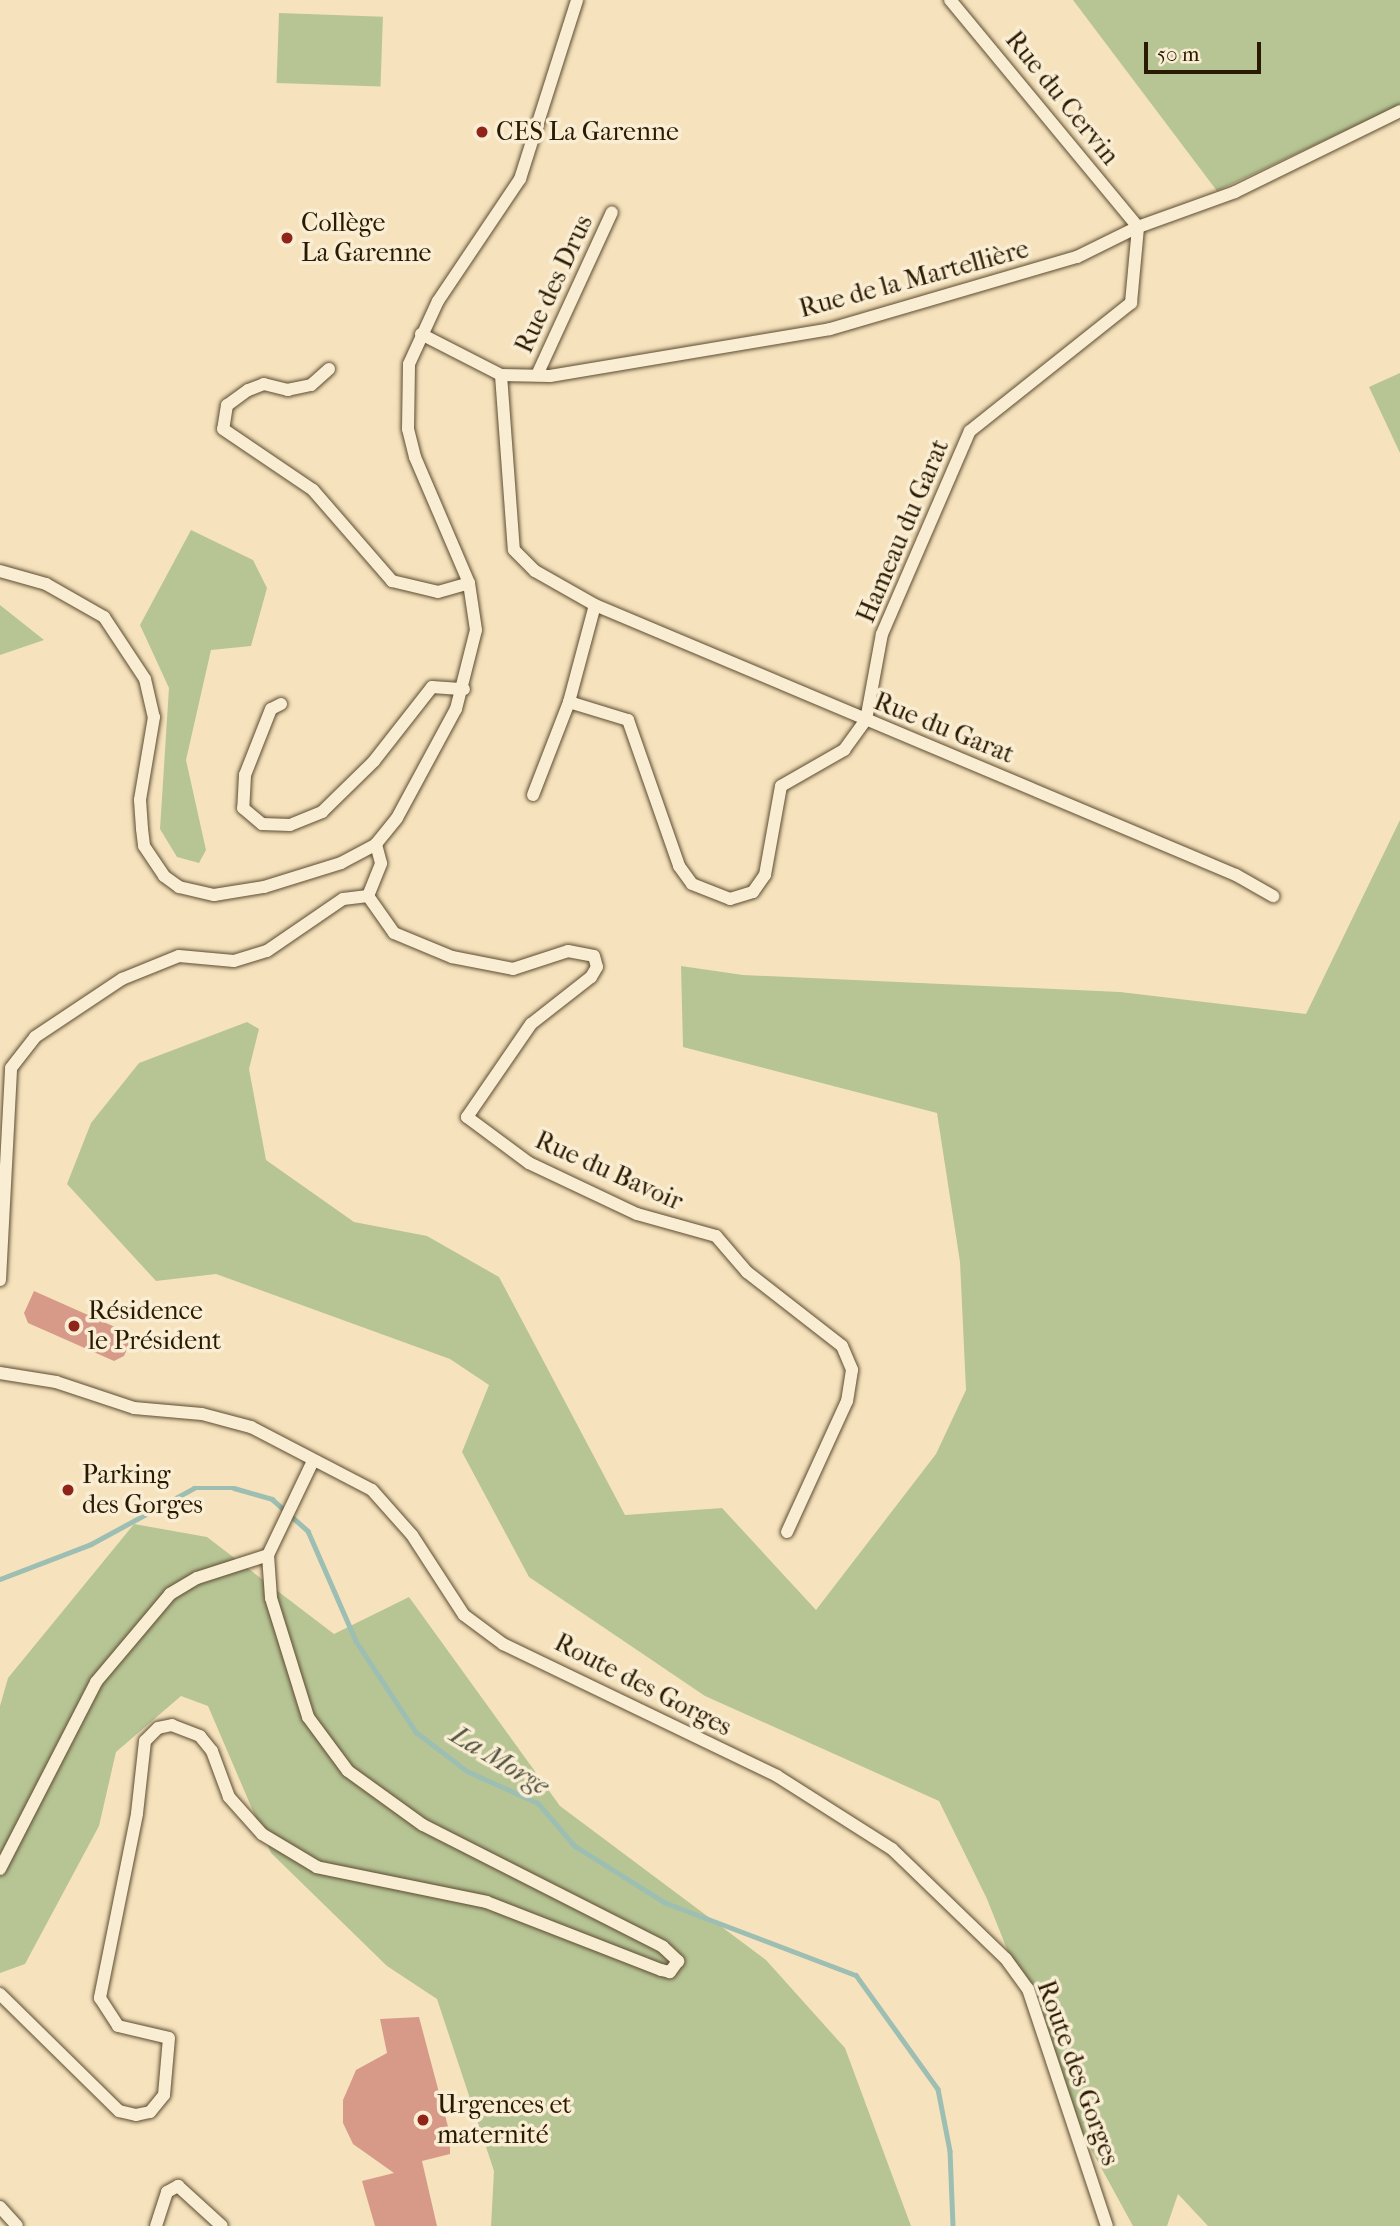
<!DOCTYPE html>
<meta charset="utf-8">
<style>
body{margin:0}
#map{position:relative;width:1400px;height:2226px;overflow:hidden;background:#f6e3bd;font-family:"IM FELL French Canon",serif}
div>[style]{position:absolute}
.green>*{inset:0;background:#b7c595;transform-origin:0 0}
.stream>*{height:4.5px;margin:-2.25px;padding:0 2.25px;transform-origin:2.25px;border-radius:2.25px;background:#9dbeb2}
.building>*{inset:0;background:#d79a88}
.roads{filter:drop-shadow(0 0 2px #5d4c31) drop-shadow(0 0 2px #5d4c31)}
.minor>*{height:12px;margin:-6px;padding:0 6px;transform-origin:6px;border-radius:6px;background:#f9edd4}
.dots>*{width:19px;height:19px;translate:-50% -50%;box-sizing:border-box;border:4px solid #f9edd4;border-radius:50%}
span{translate:-50% -50%;white-space:nowrap;text-align:center;line-height:1.15;-webkit-text-stroke:7px #f9edd4;paint-order:stroke}
.street-label{font-size:26px;color:#2a1a02}
.poi-label{font-size:26px;color:#2a1a02}
.left{translate:0 -50%;text-align:left}
.water-label{font-size:28px;color:#525340;font-style:italic}
.scale{position:absolute;left:1144px;top:42px;width:117px;height:32px;box-sizing:border-box;border:4px solid #2a1a02;border-top:0;padding-left:9px;font-size:21px;line-height:24px;white-space:nowrap;color:#2a1a02;-webkit-text-stroke:5px #f9edd4;paint-order:stroke}
</style>
<div id="map">
<div class="green">
<div style="clip-path:polygon(1073px 0,1400px 0,1400px 105px,1217px 191px)"></div>
<div style="left:279px;top:13px;width:104px;height:70px;rotate:2deg"></div>
<div style="clip-path:polygon(1400px 373px,1400px 453px,1369px 387px)"></div>
<div style="clip-path:polygon(191px 530px,253px 560px,267px 588px,251px 646px,211px 650px,186px 760px,206px 850px,199px 863px,177px 857px,160px 829px,169px 688px,140px 625px)"></div>
<div style="clip-path:polygon(0 605px,44px 640px,0 655px)"></div>
<div style="clip-path:polygon(1400px 820px,1400px 2226px,1208px 2226px,1178px 2194px,1167px 2226px,1133px 2226px,1075px 2120px,987px 1899px,939px 1801px,705px 1696px,529px 1577px,462px 1452px,489px 1385px,450px 1359px,216px 1274px,156px 1281px,67px 1184px,91px 1123px,139px 1063px,247px 1022px,259px 1029px,249px 1069px,266px 1160px,354px 1222px,427px 1236px,499px 1277px,625px 1515px,722px 1508px,816px 1610px,936px 1454px,966px 1390px,960px 1262px,937px 1113px,683px 1047px,681px 966px,743px 975px,1120px 992px,1306px 1014px)"></div>
<div style="clip-path:polygon(134px 1524px,207px 1537px,334px 1634px,409px 1597px,560px 1806px,766px 1960px,845px 2048px,911px 2226px,491px 2226px,494px 2171px,437px 1999px,387px 1966px,271px 1853px,208px 1706px,181px 1696px,116px 1752px,99px 1826px,25px 1964px,0 1973px,0 1706px,8px 1678px)"></div>
</div>
<div class="stream">
<div style="left:0;top:1579px;width:97px;rotate:-21deg"></div>
<div style="left:91px;top:1544px;width:117px;rotate:-28.5deg"></div>
<div style="left:194px;top:1488px;width:40px"></div>
<div style="left:234px;top:1488px;width:40px;rotate:16deg"></div>
<div style="left:272px;top:1499px;width:48px;rotate:41.6deg"></div>
<div style="left:308px;top:1531px;width:120px;rotate:66.4deg"></div>
<div style="left:356px;top:1641px;width:109px;rotate:56.6deg"></div>
<div style="left:416px;top:1732px;width:64px;rotate:37.4deg"></div>
<div style="left:467px;top:1771px;width:78px;rotate:24.3deg"></div>
<div style="left:538px;top:1803px;width:57px;rotate:49.3deg"></div>
<div style="left:575px;top:1846px;width:107px;rotate:32.1deg"></div>
<div style="left:666px;top:1903px;width:203px;rotate:20.8deg"></div>
<div style="left:856px;top:1975px;width:140px;rotate:54.3deg"></div>
<div style="left:938px;top:2089px;width:63px;rotate:79deg"></div>
<div style="left:950px;top:2151px;width:75px;rotate:87.7deg"></div>
</div>
<div class="building">
<div style="clip-path:polygon(34px 1291px,133px 1335px,124px 1356px,114px 1361px,28px 1323px,24px 1313px)"></div>
<div style="clip-path:polygon(419px 2017px,450px 2134px,450px 2154px,422px 2161px,437px 2226px,375px 2226px,362px 2181px,394px 2173px,353px 2144px,343px 2123px,343px 2100px,356px 2070px,387px 2053px,380px 2019px)"></div>
</div>
<div class="roads">
<div class="minor">
<div style="left:421px;top:334px;width:90px;rotate:27.1deg"></div>
<div style="left:501px;top:375px;width:49px;rotate:1.2deg"></div>
<div style="left:550px;top:376px;width:284px;rotate:-9.5deg"></div>
<div style="left:830px;top:329px;width:257px;rotate:-16.3deg"></div>
<div style="left:1077px;top:257px;width:68px;rotate:-26.2deg"></div>
<div style="left:1138px;top:227px;width:103px;rotate:-19.8deg"></div>
<div style="left:1235px;top:192px;width:184px;rotate:-26.1deg"></div>
<div style="left:329px;top:369px;width:24px;rotate:138deg"></div>
<div style="left:311px;top:385px;width:24px;rotate:168deg"></div>
<div style="left:288px;top:390px;width:25px;rotate:-166deg"></div>
<div style="left:264px;top:384px;width:17px;rotate:159deg"></div>
<div style="left:248px;top:390px;width:26px;rotate:144deg"></div>
<div style="left:227px;top:405px;width:24px;rotate:99deg"></div>
<div style="left:223px;top:429px;width:109px;rotate:34.1deg"></div>
<div style="left:313px;top:490px;width:121px;rotate:49deg"></div>
<div style="left:392px;top:581px;width:47px;rotate:13.4deg"></div>
<div style="left:438px;top:592px;width:32px;rotate:-16deg"></div>
<div style="left:501px;top:375px;width:175px;rotate:85.8deg"></div>
<div style="left:514px;top:550px;width:30px;rotate:45deg"></div>
<div style="left:535px;top:571px;width:69px;rotate:29.5deg"></div>
<div style="left:595px;top:605px;width:696px;rotate:22.84deg"></div>
<div style="left:1236px;top:875px;width:43px;rotate:29.6deg"></div>
<div style="left:537px;top:375px;width:179px;rotate:-65.3deg"></div>
<div style="left:0;top:571px;width:48px;rotate:15.8deg"></div>
<div style="left:46px;top:584px;width:67px;rotate:29.6deg"></div>
<div style="left:104px;top:617px;width:74px;rotate:56.5deg"></div>
<div style="left:145px;top:679px;width:39px;rotate:77deg"></div>
<div style="left:154px;top:717px;width:84px;rotate:99.6deg"></div>
<div style="left:140px;top:800px;width:29px;rotate:86deg"></div>
<div style="left:142px;top:829px;width:17px;rotate:83deg"></div>
<div style="left:144px;top:846px;width:36px;rotate:56deg"></div>
<div style="left:164px;top:876px;width:19px;rotate:36deg"></div>
<div style="left:179px;top:887px;width:36px;rotate:13deg"></div>
<div style="left:214px;top:895px;width:51px;rotate:-9.1deg"></div>
<div style="left:264px;top:887px;width:81px;rotate:-17.3deg"></div>
<div style="left:341px;top:863px;width:40px;rotate:-28deg"></div>
<div style="left:376px;top:844px;width:33px;rotate:-51deg"></div>
<div style="left:397px;top:818px;width:124px;rotate:-61.6deg"></div>
<div style="left:456px;top:709px;width:81px;rotate:-75.8deg"></div>
<div style="left:476px;top:630px;width:48px;rotate:-98.5deg"></div>
<div style="left:469px;top:583px;width:137px;rotate:-113.2deg"></div>
<div style="left:415px;top:457px;width:29px;rotate:-104deg"></div>
<div style="left:408px;top:429px;width:65px;rotate:-89.1deg"></div>
<div style="left:409px;top:364px;width:69px;rotate:-65.3deg"></div>
<div style="left:438px;top:301px;width:147px;rotate:-56.1deg"></div>
<div style="left:520px;top:179px;width:188px;rotate:-72.3deg"></div>
<div style="left:569px;top:702px;width:62px;rotate:17deg"></div>
<div style="left:628px;top:720px;width:155px;rotate:70.7deg"></div>
<div style="left:679px;top:866px;width:22px;rotate:54deg"></div>
<div style="left:692px;top:884px;width:41px;rotate:21.5deg"></div>
<div style="left:730px;top:899px;width:24px;rotate:-17deg"></div>
<div style="left:753px;top:892px;width:21px;rotate:-55deg"></div>
<div style="left:765px;top:875px;width:90px;rotate:-79.8deg"></div>
<div style="left:781px;top:786px;width:73px;rotate:-29.7deg"></div>
<div style="left:844px;top:750px;width:37px;rotate:-54deg"></div>
<div style="left:866px;top:720px;width:87px;rotate:-79.5deg"></div>
<div style="left:882px;top:634px;width:221px;rotate:-66.6deg"></div>
<div style="left:970px;top:431px;width:206px;rotate:-38.5deg"></div>
<div style="left:1131px;top:303px;width:76px;rotate:-84.7deg"></div>
<div style="left:1138px;top:227px;width:295px;rotate:-129.6deg"></div>
<div style="left:281px;top:704px;width:11px;rotate:153deg"></div>
<div style="left:271px;top:709px;width:71px;rotate:111.5deg"></div>
<div style="left:245px;top:775px;width:33px;rotate:93deg"></div>
<div style="left:243px;top:808px;width:25px;rotate:40deg"></div>
<div style="left:262px;top:824px;width:28px;rotate:2deg"></div>
<div style="left:290px;top:825px;width:35px;rotate:-22deg"></div>
<div style="left:322px;top:812px;width:73px;rotate:-44.4deg"></div>
<div style="left:374px;top:761px;width:94px;rotate:-51.9deg"></div>
<div style="left:432px;top:687px;width:32px;rotate:4deg"></div>
<div style="left:533px;top:795px;width:100px;rotate:-68.8deg"></div>
<div style="left:569px;top:702px;width:100px;rotate:-75deg"></div>
<div style="left:368px;top:896px;width:45px;rotate:54.9deg"></div>
<div style="left:394px;top:933px;width:63px;rotate:22.5deg"></div>
<div style="left:452px;top:957px;width:62px;rotate:11.1deg"></div>
<div style="left:513px;top:969px;width:58px;rotate:-18.1deg"></div>
<div style="left:568px;top:951px;width:26px;rotate:11deg"></div>
<div style="left:594px;top:956px;width:11px;rotate:75deg"></div>
<div style="left:597px;top:967px;width:12px;rotate:121deg"></div>
<div style="left:591px;top:977px;width:76px;rotate:141.9deg"></div>
<div style="left:531px;top:1024px;width:113px;rotate:124.5deg"></div>
<div style="left:467px;top:1117px;width:77px;rotate:36.6deg"></div>
<div style="left:529px;top:1163px;width:119px;rotate:25.3deg"></div>
<div style="left:637px;top:1214px;width:82px;rotate:15.6deg"></div>
<div style="left:716px;top:1236px;width:48px;rotate:49.3deg"></div>
<div style="left:747px;top:1272px;width:120px;rotate:37.9deg"></div>
<div style="left:842px;top:1346px;width:26px;rotate:67deg"></div>
<div style="left:852px;top:1370px;width:31px;rotate:99deg"></div>
<div style="left:847px;top:1401px;width:144px;rotate:114.6deg"></div>
<div style="left:0;top:1280px;width:212px;rotate:-87deg"></div>
<div style="left:11px;top:1068px;width:39px;rotate:-52deg"></div>
<div style="left:35px;top:1037px;width:105px;rotate:-33.7deg"></div>
<div style="left:122px;top:979px;width:61px;rotate:-22deg"></div>
<div style="left:179px;top:956px;width:55px;rotate:5.2deg"></div>
<div style="left:234px;top:961px;width:34px;rotate:-17deg"></div>
<div style="left:267px;top:951px;width:92px;rotate:-34.4deg"></div>
<div style="left:343px;top:899px;width:25px;rotate:-7deg"></div>
<div style="left:368px;top:896px;width:35px;rotate:-68deg"></div>
<div style="left:381px;top:863px;width:20px;rotate:-105deg"></div>
<div style="left:0;top:1373px;width:57px;rotate:9.1deg"></div>
<div style="left:56px;top:1382px;width:82px;rotate:18.4deg"></div>
<div style="left:134px;top:1408px;width:68px;rotate:5deg"></div>
<div style="left:202px;top:1414px;width:51px;rotate:14.9deg"></div>
<div style="left:251px;top:1427px;width:136px;rotate:27.5deg"></div>
<div style="left:372px;top:1490px;width:60px;rotate:48.4deg"></div>
<div style="left:412px;top:1535px;width:95px;rotate:57deg"></div>
<div style="left:464px;top:1615px;width:49px;rotate:36.6deg"></div>
<div style="left:503px;top:1644px;width:304px;rotate:25.7deg"></div>
<div style="left:777px;top:1776px;width:136px;rotate:32.4deg"></div>
<div style="left:892px;top:1849px;width:158px;rotate:44deg"></div>
<div style="left:1006px;top:1959px;width:37px;rotate:54deg"></div>
<div style="left:1028px;top:1989px;width:250px;rotate:71.6deg"></div>
<div style="left:268px;top:1555px;width:104px;rotate:-64.4deg"></div>
<div style="left:0;top:1869px;width:210px;rotate:-62.8deg"></div>
<div style="left:96px;top:1682px;width:115px;rotate:-49.9deg"></div>
<div style="left:170px;top:1594px;width:31px;rotate:-31deg"></div>
<div style="left:197px;top:1578px;width:75px;rotate:-17.9deg"></div>
<div style="left:268px;top:1555px;width:43px;rotate:86deg"></div>
<div style="left:271px;top:1598px;width:125px;rotate:72.7deg"></div>
<div style="left:308px;top:1717px;width:67px;rotate:53.5deg"></div>
<div style="left:348px;top:1771px;width:92px;rotate:35.8deg"></div>
<div style="left:423px;top:1825px;width:269px;rotate:26.9deg"></div>
<div style="left:663px;top:1947px;width:21px;rotate:43deg"></div>
<div style="left:678px;top:1961px;width:14px;rotate:126deg"></div>
<div style="left:670px;top:1972px;width:9px;rotate:-167deg"></div>
<div style="left:661px;top:1970px;width:187px;rotate:-158.7deg"></div>
<div style="left:487px;top:1902px;width:174px;rotate:-168.4deg"></div>
<div style="left:317px;top:1867px;width:64px;rotate:-149deg"></div>
<div style="left:262px;top:1834px;width:50px;rotate:-131.7deg"></div>
<div style="left:229px;top:1797px;width:49px;rotate:-110.3deg"></div>
<div style="left:212px;top:1751px;width:19px;rotate:-129deg"></div>
<div style="left:200px;top:1736px;width:30px;rotate:-159deg"></div>
<div style="left:172px;top:1725px;width:14px;rotate:168deg"></div>
<div style="left:158px;top:1728px;width:18px;rotate:135deg"></div>
<div style="left:145px;top:1741px;width:73px;rotate:96.3deg"></div>
<div style="left:137px;top:1814px;width:188px;rotate:101.4deg"></div>
<div style="left:100px;top:1998px;width:33px;rotate:57deg"></div>
<div style="left:118px;top:2026px;width:52px;rotate:13.2deg"></div>
<div style="left:169px;top:2038px;width:57px;rotate:95deg"></div>
<div style="left:164px;top:2095px;width:22px;rotate:129deg"></div>
<div style="left:150px;top:2112px;width:14px;rotate:168deg"></div>
<div style="left:136px;top:2115px;width:17px;rotate:-167deg"></div>
<div style="left:119px;top:2111px;width:167px;rotate:-135.5deg"></div>
<div style="left:0;top:2207px;width:25px;rotate:48deg"></div>
<div style="left:156px;top:2226px;width:36px;rotate:-72deg"></div>
<div style="left:167px;top:2192px;width:13px;rotate:-29deg"></div>
<div style="left:178px;top:2186px;width:59px;rotate:42.3deg"></div>
</div>
</div>
<div class="dots">
<div style="left:482px;top:132px;background:#8f2418"></div>
<div style="left:287px;top:238px;background:#8f2418"></div>
<div style="left:74px;top:1326px;background:#8f2418"></div>
<div style="left:68px;top:1490px;background:#8f2418"></div>
<div style="left:423px;top:2120px;background:#8f2418"></div>
</div>
<div class="street-label">
<span style="left:1062px;top:98px;rotate:51deg">Rue du Cervin</span>
<span style="left:914px;top:279px;rotate:-15deg">Rue de la Martellière</span>
<span style="left:554px;top:284px;rotate:-65deg">Rue des Drus</span>
<span style="left:903px;top:531px;rotate:-67deg">Hameau du Garat</span>
<span style="left:944px;top:728px;rotate:22deg">Rue du Garat</span>
<span style="left:609px;top:1171px;rotate:24deg">Rue du Bavoir</span>
<span style="left:643px;top:1685px;rotate:27deg">Route des Gorges</span>
<span style="left:1078px;top:2073px;rotate:70deg">Route des Gorges</span>
</div>
<div class="poi-label">
<span class="left" style="left:496px;top:132px">CES La Garenne</span>
<span class="left" style="left:301px;top:238px">Collège<br>La Garenne</span>
<span class="left" style="left:88px;top:1326px">Résidence<br>le Président</span>
<span class="left" style="left:82px;top:1490px">Parking<br>des Gorges</span>
<span class="left" style="left:437px;top:2120px">Urgences et<br>maternité</span>
</div>
<div class="water-label">
<span style="left:500px;top:1760px;rotate:31deg">La Morge</span>
</div>
<div class="scale">50 m</div>
</div>
